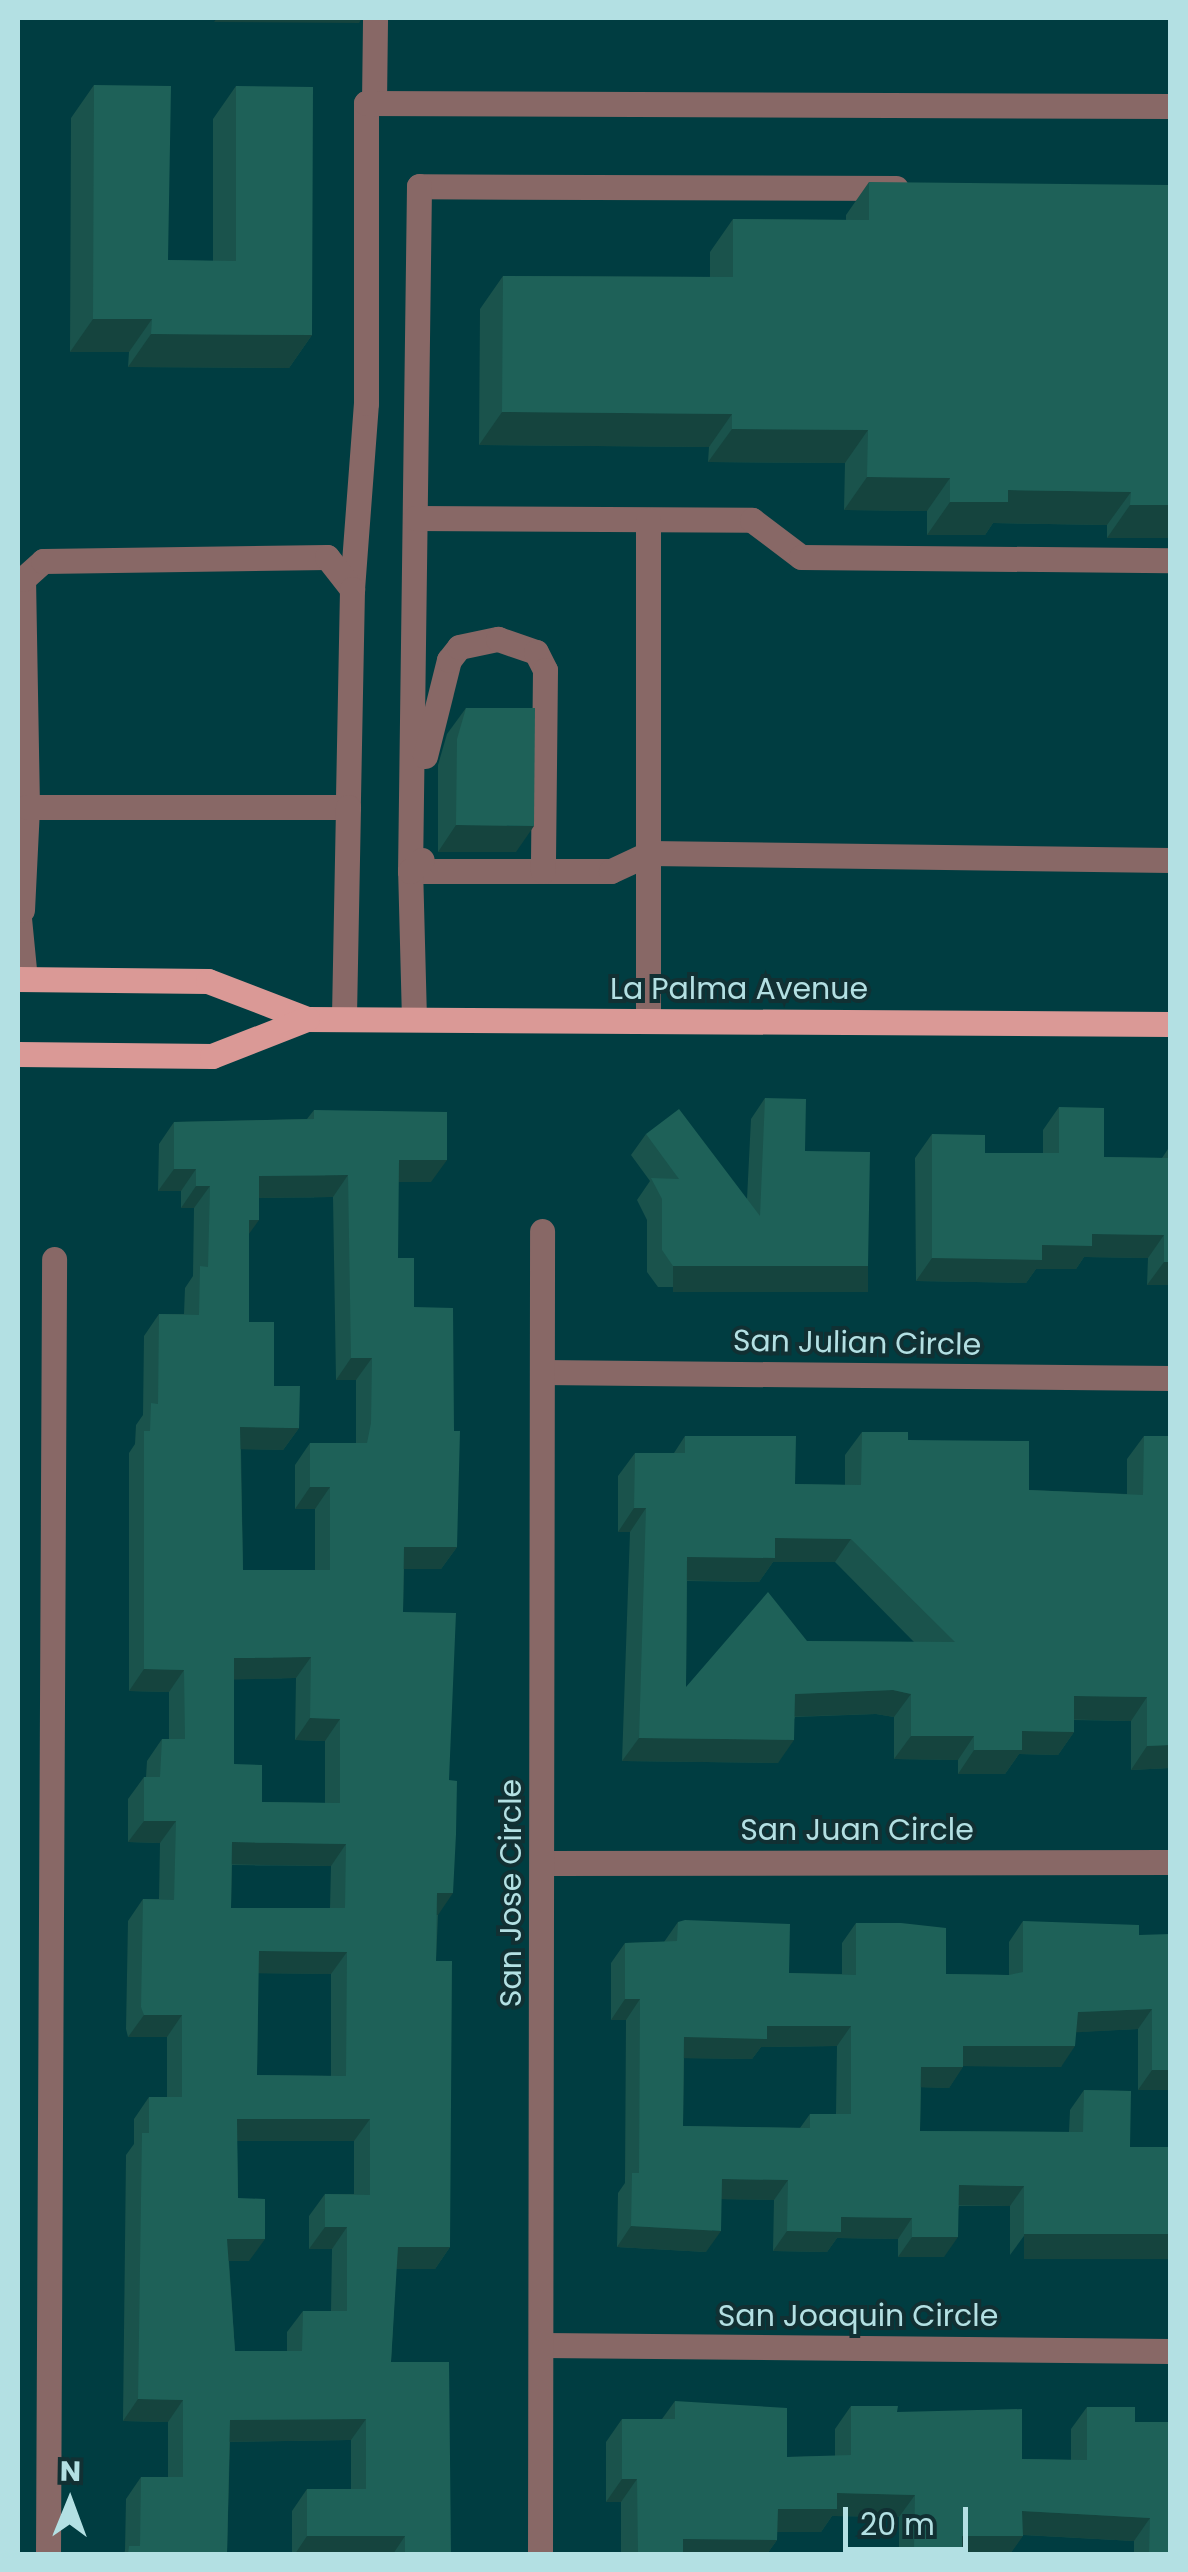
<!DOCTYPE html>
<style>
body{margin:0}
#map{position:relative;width:1188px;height:2572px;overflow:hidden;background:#003d41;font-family:Poppins,sans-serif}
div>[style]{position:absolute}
.minor>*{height:25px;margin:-12.5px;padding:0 12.5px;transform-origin:12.5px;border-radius:12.5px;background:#886866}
.major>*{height:25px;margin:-12.5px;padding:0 12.5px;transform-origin:12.5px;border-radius:12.5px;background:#da9996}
.wall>*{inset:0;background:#1a534c}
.shaded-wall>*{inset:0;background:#15443e;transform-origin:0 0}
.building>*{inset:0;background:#1e6158}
span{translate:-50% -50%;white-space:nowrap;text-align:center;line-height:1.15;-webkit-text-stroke:8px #113033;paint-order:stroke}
.street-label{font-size:30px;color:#b3e0e3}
.frame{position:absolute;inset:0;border:20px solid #b3e0e3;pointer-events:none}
.north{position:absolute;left:20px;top:2452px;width:100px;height:100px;-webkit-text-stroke:8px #113033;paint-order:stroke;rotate:1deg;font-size:28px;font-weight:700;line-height:40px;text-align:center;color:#b3e0e3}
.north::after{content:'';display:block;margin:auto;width:35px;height:45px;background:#b3e0e3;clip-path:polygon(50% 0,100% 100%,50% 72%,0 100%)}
.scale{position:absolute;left:843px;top:2507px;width:125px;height:45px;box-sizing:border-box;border:5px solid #b3e0e3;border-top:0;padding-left:12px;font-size:30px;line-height:35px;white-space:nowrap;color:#b3e0e3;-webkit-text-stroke:8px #113033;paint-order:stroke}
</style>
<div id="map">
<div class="minor">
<div style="left:374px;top:103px;width:85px;rotate:-89.3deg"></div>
<div style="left:896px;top:188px;width:477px;rotate:-179.8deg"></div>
<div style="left:419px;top:186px;width:685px;rotate:90.75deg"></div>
<div style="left:410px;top:871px;width:201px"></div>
<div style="left:611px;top:871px;width:43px;rotate:-24.8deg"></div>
<div style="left:650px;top:853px;width:520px;rotate:0.77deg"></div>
<div style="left:415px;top:518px;width:337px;rotate:0.3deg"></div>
<div style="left:752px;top:520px;width:61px;rotate:37.1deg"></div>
<div style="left:801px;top:557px;width:369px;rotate:0.5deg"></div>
<div style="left:648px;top:520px;width:501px;rotate:90deg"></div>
<div style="left:352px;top:589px;width:187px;rotate:-85.7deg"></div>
<div style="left:366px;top:403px;width:300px;rotate:-90deg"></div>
<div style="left:366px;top:103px;width:804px;rotate:0.21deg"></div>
<div style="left:425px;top:756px;width:99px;rotate:-76deg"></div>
<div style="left:449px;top:660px;width:16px;rotate:-52deg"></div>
<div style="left:459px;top:647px;width:40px;rotate:-12deg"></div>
<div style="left:498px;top:639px;width:40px;rotate:18.9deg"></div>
<div style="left:536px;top:652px;width:20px;rotate:63deg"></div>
<div style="left:545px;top:670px;width:201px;rotate:90.6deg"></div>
<div style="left:27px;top:807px;width:228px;rotate:-91deg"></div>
<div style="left:23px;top:579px;width:27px;rotate:-42deg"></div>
<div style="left:43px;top:561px;width:284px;rotate:-0.8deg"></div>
<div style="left:327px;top:557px;width:41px;rotate:52deg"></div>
<div style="left:352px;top:589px;width:218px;rotate:91.1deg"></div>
<div style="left:18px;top:908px;width:71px;rotate:84.4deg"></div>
<div style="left:22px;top:910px;width:103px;rotate:-87.2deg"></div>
<div style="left:27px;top:807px;width:321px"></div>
<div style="left:348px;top:807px;width:212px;rotate:91.1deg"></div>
<div style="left:414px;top:1019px;width:148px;rotate:-91.5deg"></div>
<div style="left:410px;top:871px;width:16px;rotate:-43deg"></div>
<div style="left:542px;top:1372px;width:628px;rotate:0.55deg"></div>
<div style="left:544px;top:1863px;width:626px;rotate:-0.09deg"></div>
<div style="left:544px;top:2345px;width:626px;rotate:0.55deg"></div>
<div style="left:48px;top:2554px;width:1295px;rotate:-89.73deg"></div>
<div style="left:540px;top:2554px;width:1323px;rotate:-89.91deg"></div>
</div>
<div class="major">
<div style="left:18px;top:979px;width:190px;rotate:0.6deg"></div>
<div style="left:208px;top:981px;width:106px;rotate:21deg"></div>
<div style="left:307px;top:1019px;width:863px;rotate:0.33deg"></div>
<div style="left:18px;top:1054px;width:194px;rotate:0.6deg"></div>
<div style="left:212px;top:1056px;width:102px;rotate:-21.3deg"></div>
</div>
<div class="wall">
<div style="clip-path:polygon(94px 85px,168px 260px,213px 261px,213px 119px,236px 86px,312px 335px,289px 368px,128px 367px,129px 352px,70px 352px,71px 118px)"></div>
<div style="clip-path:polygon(869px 182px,1170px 538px,1107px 538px,1107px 525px,993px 523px,985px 535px,927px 535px,927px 511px,844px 510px,845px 463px,708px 462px,709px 447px,479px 445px,480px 309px,503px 276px,710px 277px,710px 252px,733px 219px,846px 220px,846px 215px)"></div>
<div style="clip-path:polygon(466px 708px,516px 852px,438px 852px,438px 765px,447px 734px)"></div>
<div style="clip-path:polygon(765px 1098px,805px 1151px,854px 1287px,658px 1287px,647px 1272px,647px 1220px,637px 1200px,650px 1181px,631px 1155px,646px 1134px,747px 1199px,751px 1119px)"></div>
<div style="clip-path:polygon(1059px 1107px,1104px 1157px,1162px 1158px,1170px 1146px,1170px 1285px,1147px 1285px,1148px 1258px,1084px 1257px,1076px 1269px,1036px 1269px,1026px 1283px,916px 1281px,915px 1158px,932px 1134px,985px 1153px,1043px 1153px,1043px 1130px)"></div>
<div style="clip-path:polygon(evenodd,314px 1110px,431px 1182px,398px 1182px,398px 1258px,454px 1431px,457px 1547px,441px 1569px,404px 1569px,403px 1612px,438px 1915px,436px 1961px,450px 2247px,435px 2269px,396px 2269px,391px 2362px,451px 2554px,292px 2554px,292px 2511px,307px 2489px,351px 2489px,351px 2440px,230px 2442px,227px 2554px,123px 2554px,125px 2551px,126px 2499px,141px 2477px,168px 2477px,168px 2422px,123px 2421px,126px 2155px,134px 2144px,134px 2119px,149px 2097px,167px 2097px,167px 2037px,128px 2037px,126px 2029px,128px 1921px,143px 1899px,159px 1899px,160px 1843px,128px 1842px,128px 1799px,144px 1777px,146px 1777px,147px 1761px,162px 1739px,169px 1739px,169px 1692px,129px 1691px,129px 1453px,135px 1444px,136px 1425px,143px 1415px,144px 1336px,159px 1314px,184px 1314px,185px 1288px,193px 1276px,194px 1208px,181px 1208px,181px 1191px,158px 1191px,159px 1144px,174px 1122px,307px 1119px,314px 1110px,333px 1197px,336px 1380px,356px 1380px,356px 1443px,310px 1443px,295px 1465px,295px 1509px,315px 1509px,315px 1570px,243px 1570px,241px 1449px,283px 1450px,299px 1428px,274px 1386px,249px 1322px,249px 1233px,259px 1198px,333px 1197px,314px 1110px,296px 1678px,295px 1740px,325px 1741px,325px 1803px,262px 1802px,234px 1764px,234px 1679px,296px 1678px,314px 1110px,232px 1865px,331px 1866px,330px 1908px,231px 1908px,232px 1865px,314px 1110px,258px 1973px,331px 1974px,331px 2076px,257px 2075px,258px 1973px,314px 1110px,237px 2141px,354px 2141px,354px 2194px,325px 2194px,309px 2216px,309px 2249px,332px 2249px,331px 2311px,303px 2311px,287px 2332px,287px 2351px,235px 2351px,229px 2261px,249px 2261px,238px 2198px,237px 2141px)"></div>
<div style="clip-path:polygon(evenodd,862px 1432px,908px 1440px,1029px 1490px,1127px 1494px,1127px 1459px,1144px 1436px,1170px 1436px,1170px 1768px,1131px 1770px,1131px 1721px,1074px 1720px,1074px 1732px,1058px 1755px,1019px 1754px,1005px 1774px,958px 1774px,958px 1760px,894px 1759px,894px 1717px,876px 1714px,795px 1717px,778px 1763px,622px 1761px,630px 1532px,618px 1532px,618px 1476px,635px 1453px,674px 1453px,685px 1436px,795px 1484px,845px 1485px,845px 1455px,862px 1432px,773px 1562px,835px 1562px,914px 1642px,807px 1641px,686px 1687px,687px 1581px,759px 1582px,773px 1562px)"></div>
<div style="clip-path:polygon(evenodd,1023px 1921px,1139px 1935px,1170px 2090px,1138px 2090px,1138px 2029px,1076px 2032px,1061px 2067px,963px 2066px,949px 2088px,921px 2087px,920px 2131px,1069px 2132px,1070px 2110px,1084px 2090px,1131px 2091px,1010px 2255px,1010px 2206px,959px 2206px,944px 2257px,898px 2257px,898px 2239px,837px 2238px,827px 2252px,773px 2251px,774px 2200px,721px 2199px,706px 2252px,617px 2247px,618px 2193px,625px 2183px,626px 2020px,611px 2020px,611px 1963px,625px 1943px,664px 1942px,678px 1922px,789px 1973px,842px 1974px,842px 1943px,856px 1923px,946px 1974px,1009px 1975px,1009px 1942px,1023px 1921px,837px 2046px,836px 2114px,810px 2114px,800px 2128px,683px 2126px,684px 2058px,752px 2059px,761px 2047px,837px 2046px)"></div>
<div style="clip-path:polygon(675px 2401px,787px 2457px,835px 2456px,835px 2429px,851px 2406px,897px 2412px,1022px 2459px,1071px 2460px,1071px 2429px,1087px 2407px,1135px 2422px,1170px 2554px,1134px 2554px,1134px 2541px,1023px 2535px,1010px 2554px,899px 2554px,899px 2517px,832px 2516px,821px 2532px,777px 2532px,777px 2540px,767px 2554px,621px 2554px,621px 2502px,606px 2502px,606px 2442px,622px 2419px,662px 2419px)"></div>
</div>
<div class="shaded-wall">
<div style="clip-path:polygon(217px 18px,362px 18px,359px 23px,214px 22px)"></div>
<div style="clip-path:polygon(93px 319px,152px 319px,129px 352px,70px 352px)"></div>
<div style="clip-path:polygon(151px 334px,312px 335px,289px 368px,128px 367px)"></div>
<div style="clip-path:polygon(502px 412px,732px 414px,709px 447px,479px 445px)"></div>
<div style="clip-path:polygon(732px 429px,868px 430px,845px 463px,708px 462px)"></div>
<div style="clip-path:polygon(867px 477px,950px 478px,927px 511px,844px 510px)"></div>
<div style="clip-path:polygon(1008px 490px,1131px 492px,1107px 525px,993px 523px,985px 535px,927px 535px,950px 502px)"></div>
<div style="clip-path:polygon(1130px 505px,1170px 505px,1170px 538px,1107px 538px)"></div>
<div style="clip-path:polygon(456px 825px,534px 826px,516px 852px,438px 852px)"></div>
<div style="clip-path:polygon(399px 1160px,447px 1160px,431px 1182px,383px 1182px)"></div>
<div style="clip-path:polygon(174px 1169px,196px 1169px,181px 1191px,158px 1191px)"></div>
<div style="clip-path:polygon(348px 1175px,333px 1197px,243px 1198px,259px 1176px)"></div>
<div style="clip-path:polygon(196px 1186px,210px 1186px,194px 1208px,181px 1208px)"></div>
<div style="clip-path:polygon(249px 1220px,259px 1220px,243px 1242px)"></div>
<div style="clip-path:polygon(1092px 1234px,1164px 1235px,1148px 1258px,1084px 1257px,1076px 1269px,1036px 1269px,1026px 1283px,916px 1281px,932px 1258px,1042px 1245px)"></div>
<div style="clip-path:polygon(1164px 1262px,1170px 1262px,1170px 1285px,1147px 1285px)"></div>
<div style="left:673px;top:1266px;width:195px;height:26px"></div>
<div style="clip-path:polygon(351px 1358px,372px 1358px,356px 1380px,336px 1380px)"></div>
<div style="clip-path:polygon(240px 1427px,299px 1428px,283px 1450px,225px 1449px)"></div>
<div style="clip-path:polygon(310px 1487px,330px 1487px,315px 1509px,295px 1509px)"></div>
<div style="clip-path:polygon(634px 1508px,646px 1508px,630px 1532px,618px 1532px)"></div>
<div style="clip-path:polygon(775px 1538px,851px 1539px,835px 1562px,773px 1562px,759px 1582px,670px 1580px,687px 1557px)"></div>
<div style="clip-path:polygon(404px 1547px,457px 1547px,441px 1569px,389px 1569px)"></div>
<div style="clip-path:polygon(311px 1657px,296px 1678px,219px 1680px,234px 1658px)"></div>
<div style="clip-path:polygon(144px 1669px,184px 1670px,169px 1692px,129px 1691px)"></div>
<div style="clip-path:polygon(893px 1690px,911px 1694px,894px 1717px,876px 1714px,779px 1717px,795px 1694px)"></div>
<div style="clip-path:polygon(1074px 1696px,1147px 1697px,1131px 1721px,1058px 1719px)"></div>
<div style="clip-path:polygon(310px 1718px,340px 1719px,325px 1741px,295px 1740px)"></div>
<div style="clip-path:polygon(1022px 1731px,1074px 1732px,1058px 1755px,1019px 1754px,1005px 1774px,958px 1774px,974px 1750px)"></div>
<div style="clip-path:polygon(911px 1736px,974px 1736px,958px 1760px,894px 1759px)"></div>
<div style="clip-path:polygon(639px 1738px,794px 1740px,778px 1763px,622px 1761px)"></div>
<div style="clip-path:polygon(1170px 1745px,1170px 1768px,1131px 1770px,1147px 1746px)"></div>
<div style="clip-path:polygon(144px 1821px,176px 1821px,160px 1843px,128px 1842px)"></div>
<div style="clip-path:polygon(232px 1842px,346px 1844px,331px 1866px,217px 1864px)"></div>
<div style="clip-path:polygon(437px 1893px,453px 1893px,438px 1915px,422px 1915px)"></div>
<div style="clip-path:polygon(259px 1951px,347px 1952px,331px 1974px,243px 1973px)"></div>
<div style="clip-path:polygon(625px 1999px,640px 1999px,626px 2020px,611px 2020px)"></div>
<div style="clip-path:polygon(1152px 2009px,1138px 2029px,1064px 2033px,1078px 2012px)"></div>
<div style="clip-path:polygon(144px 2015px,182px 2015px,167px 2037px,128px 2037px)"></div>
<div style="clip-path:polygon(767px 2026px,851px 2026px,837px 2046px,761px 2047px,752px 2059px,670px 2058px,684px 2037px)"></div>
<div style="clip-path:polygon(963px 2046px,1075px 2046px,1061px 2067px,949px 2066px)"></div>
<div style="clip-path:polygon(921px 2067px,963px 2067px,949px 2088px,907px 2087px)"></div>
<div style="clip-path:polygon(1152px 2070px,1170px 2070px,1170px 2090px,1138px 2090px)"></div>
<div style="clip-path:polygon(237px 2119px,370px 2119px,354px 2141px,222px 2141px)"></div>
<div style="clip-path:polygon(722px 2179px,788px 2180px,774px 2200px,707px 2199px)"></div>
<div style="clip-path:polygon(959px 2185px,1024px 2186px,1010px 2206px,945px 2205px)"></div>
<div style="clip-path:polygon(841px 2217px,912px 2218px,898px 2239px,837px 2238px,827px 2252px,773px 2251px,787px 2231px)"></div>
<div style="clip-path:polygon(631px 2226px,721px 2231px,706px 2252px,617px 2247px)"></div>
<div style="clip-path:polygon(325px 2227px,347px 2227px,332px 2249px,309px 2249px)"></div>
<div style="left:1024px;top:2234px;width:146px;height:25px"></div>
<div style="clip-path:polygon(912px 2237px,958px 2237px,944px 2257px,898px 2257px)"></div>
<div style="clip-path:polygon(227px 2239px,265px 2239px,249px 2261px,212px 2261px)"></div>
<div style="clip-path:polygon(398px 2247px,450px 2247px,435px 2269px,382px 2269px)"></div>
<div style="clip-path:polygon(138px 2399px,183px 2400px,168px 2422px,123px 2421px)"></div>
<div style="clip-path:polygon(366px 2419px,351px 2440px,215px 2442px,230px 2420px)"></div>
<div style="clip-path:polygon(622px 2479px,637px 2479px,621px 2502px,606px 2502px)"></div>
<div style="clip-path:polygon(837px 2493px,915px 2495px,899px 2517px,832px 2516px,821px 2532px,762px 2532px,778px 2509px)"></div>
<div style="clip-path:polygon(1022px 2511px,1150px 2518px,1134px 2541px,1006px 2534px)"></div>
<div style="clip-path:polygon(307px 2536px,405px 2536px,393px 2554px,295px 2554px)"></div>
<div style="clip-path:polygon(962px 2536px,1023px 2536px,1010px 2554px,911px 2554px,914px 2550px)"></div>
<div style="clip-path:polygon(683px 2539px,777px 2540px,767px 2554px,672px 2554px)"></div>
</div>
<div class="building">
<div style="clip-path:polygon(94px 85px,171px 86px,168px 260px,236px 261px,236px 86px,313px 87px,312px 335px,151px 334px,152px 319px,93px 319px)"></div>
<div style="clip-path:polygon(869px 182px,1170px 185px,1170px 505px,1130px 505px,1131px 492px,1008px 490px,1008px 502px,950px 502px,950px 478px,867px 477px,868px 430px,732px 429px,732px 414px,502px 412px,503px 276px,733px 277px,733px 219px,869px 220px)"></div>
<div style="clip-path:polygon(466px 708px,535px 708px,534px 826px,456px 825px,457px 739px)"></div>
<div style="clip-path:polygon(765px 1098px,806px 1099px,805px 1151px,870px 1152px,868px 1266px,673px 1266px,662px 1250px,662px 1199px,651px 1178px,679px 1179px,646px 1134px,679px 1109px,760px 1216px)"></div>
<div style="clip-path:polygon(1059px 1107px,1104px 1108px,1104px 1157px,1170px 1158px,1170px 1262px,1164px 1262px,1164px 1235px,1092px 1234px,1092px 1246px,1042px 1245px,1042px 1260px,932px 1258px,932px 1134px,985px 1135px,985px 1153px,1059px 1153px)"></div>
<div style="clip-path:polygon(evenodd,314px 1110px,447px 1112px,447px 1160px,399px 1160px,398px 1258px,414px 1258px,414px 1307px,453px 1308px,454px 1431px,460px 1431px,457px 1547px,404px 1547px,403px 1612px,456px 1613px,449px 1780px,457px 1781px,456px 1834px,453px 1893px,437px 1893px,436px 1961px,452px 1961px,450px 2247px,398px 2247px,391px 2362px,449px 2362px,451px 2554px,405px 2554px,405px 2536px,307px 2536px,307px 2489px,366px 2489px,366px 2419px,230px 2420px,227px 2554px,128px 2554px,129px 2546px,140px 2546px,141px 2477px,183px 2477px,183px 2400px,138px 2399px,142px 2133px,149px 2133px,149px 2097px,182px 2097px,182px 2015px,144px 2015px,141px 2007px,143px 1899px,174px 1900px,176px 1821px,144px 1821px,144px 1777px,160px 1777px,162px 1739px,185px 1739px,184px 1670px,144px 1669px,144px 1431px,150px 1431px,151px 1403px,158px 1404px,159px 1314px,199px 1315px,200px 1266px,208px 1267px,210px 1186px,196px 1186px,196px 1169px,174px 1169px,174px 1122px,314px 1119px,314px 1110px,348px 1175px,351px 1358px,372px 1358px,371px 1423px,367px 1443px,310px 1443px,310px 1487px,330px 1487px,330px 1570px,243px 1570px,240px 1427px,299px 1428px,300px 1386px,274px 1386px,274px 1322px,249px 1322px,249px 1220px,259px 1220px,259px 1176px,348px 1175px,314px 1110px,311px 1657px,310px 1718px,340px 1719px,340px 1803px,262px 1802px,262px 1765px,234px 1764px,234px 1658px,311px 1657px,314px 1110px,232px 1842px,346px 1844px,345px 1908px,231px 1908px,232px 1842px,314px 1110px,259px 1951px,347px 1952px,346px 2076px,257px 2075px,259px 1951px,314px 1110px,237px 2119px,370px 2119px,370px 2195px,325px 2194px,325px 2227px,347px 2227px,347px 2311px,303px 2311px,302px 2351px,235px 2351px,227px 2239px,265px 2239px,265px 2199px,238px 2198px,237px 2119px)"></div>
<div style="clip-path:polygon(evenodd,862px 1432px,908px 1432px,908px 1440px,1029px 1441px,1029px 1490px,1143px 1495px,1144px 1436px,1170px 1436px,1170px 1745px,1147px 1746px,1147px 1697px,1074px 1696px,1074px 1732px,1022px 1731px,1022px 1750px,974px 1750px,974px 1736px,911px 1736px,911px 1694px,893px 1690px,795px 1694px,794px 1740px,639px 1738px,646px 1508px,634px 1508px,635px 1453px,685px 1453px,685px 1436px,796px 1436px,795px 1484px,861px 1485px,862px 1432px,775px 1538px,851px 1539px,955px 1642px,807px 1641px,768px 1592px,686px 1687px,687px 1557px,775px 1558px,775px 1538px)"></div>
<div style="clip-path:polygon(evenodd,685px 1920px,790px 1924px,789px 1973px,856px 1975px,856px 1923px,901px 1923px,946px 1928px,946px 1974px,1009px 1975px,1023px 1972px,1023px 1921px,1139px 1925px,1139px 1935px,1170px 1934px,1170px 2070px,1152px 2070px,1152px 2009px,1078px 2012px,1075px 2046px,963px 2046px,963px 2067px,921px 2067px,920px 2131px,1083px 2132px,1084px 2090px,1131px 2091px,1130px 2147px,1170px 2147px,1170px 2234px,1024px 2234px,1024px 2186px,959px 2185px,958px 2237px,912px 2237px,912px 2218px,841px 2217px,841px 2232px,787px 2231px,788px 2180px,722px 2179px,721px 2231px,631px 2226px,632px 2173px,639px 2173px,640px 1999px,625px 1999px,625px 1943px,677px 1941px,678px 1922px,685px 1920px,767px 2026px,851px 2026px,851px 2114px,810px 2114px,810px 2128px,683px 2126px,684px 2037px,767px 2039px,767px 2026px)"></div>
<div style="clip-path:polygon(675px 2401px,787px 2408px,787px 2457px,851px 2455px,851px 2406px,898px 2406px,897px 2412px,1022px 2409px,1022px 2459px,1087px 2460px,1087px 2407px,1135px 2407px,1135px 2422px,1170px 2422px,1170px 2554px,1149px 2554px,1150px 2518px,1022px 2511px,1023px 2536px,962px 2536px,962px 2550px,914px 2550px,915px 2495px,837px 2493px,837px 2509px,778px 2509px,777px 2540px,683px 2539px,683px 2554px,638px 2554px,637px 2479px,622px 2479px,622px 2419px,675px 2419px)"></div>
</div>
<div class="street-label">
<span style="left:739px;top:989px">La Palma Avenue</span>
<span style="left:857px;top:1343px;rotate:1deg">San Julian Circle</span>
<span style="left:857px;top:1830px">San Juan Circle</span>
<span style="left:511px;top:1893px;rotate:-90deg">San Jose Circle</span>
<span style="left:858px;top:2316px">San Joaquin Circle</span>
</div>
<div class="frame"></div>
<div class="north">N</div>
<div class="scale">20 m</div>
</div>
